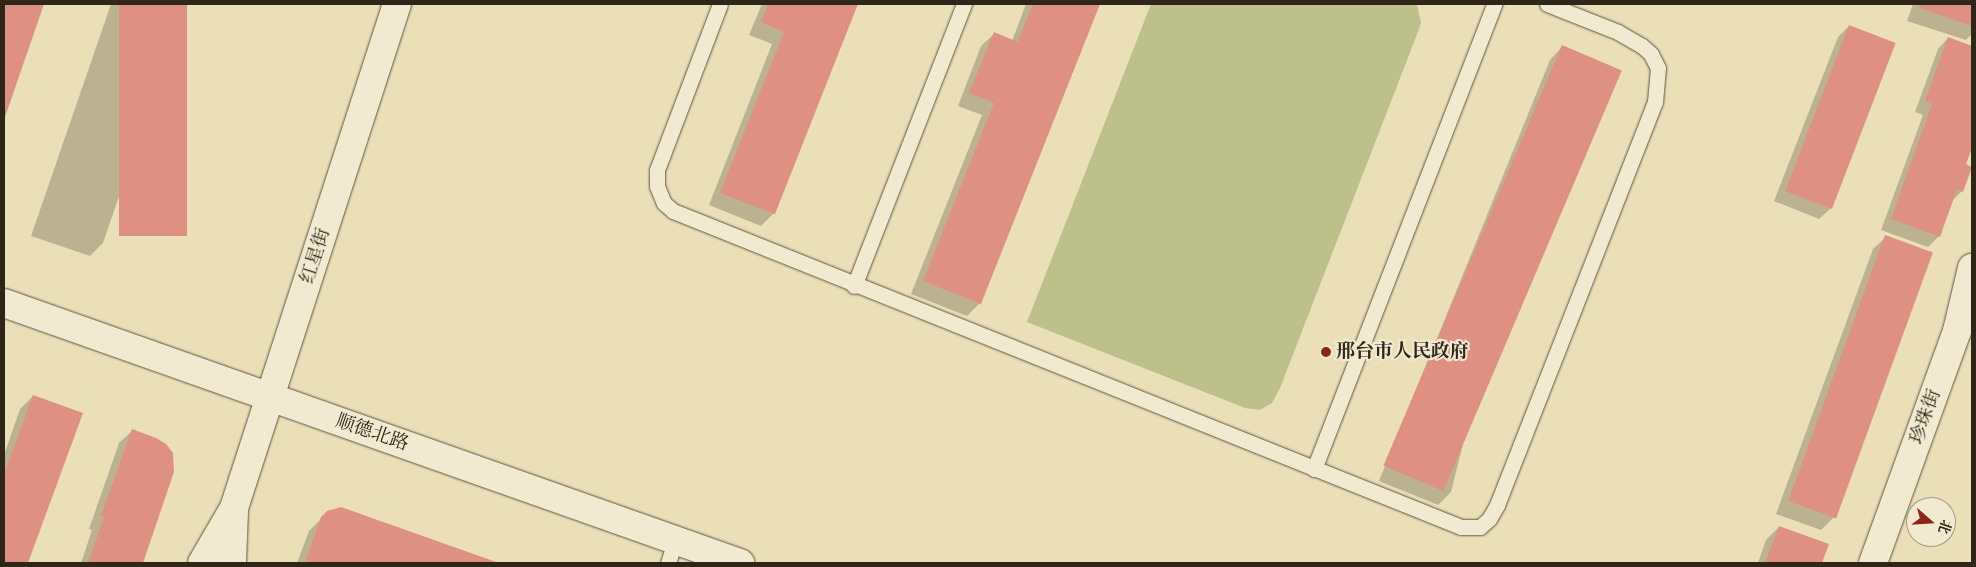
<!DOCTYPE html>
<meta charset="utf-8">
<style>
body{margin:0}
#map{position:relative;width:1976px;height:567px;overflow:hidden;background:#eadfb7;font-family:"Libre Bodoni","Noto Serif SC",serif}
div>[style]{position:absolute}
.green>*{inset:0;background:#bcc08a}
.shadow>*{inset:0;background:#0003}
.building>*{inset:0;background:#de9183;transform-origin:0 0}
.roads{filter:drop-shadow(0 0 1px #5e5441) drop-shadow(0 0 1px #5e5441)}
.lane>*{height:15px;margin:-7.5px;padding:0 7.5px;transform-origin:7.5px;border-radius:7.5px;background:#f1ead0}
.street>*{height:28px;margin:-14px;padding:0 14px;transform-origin:14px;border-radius:14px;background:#f1ead0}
.secondary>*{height:28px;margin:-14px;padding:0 14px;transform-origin:14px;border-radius:14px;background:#f1ead0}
.dots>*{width:14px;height:14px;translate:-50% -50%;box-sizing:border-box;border:2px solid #f1ead0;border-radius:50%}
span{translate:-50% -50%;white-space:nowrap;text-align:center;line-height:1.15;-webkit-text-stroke:4px #f1ead0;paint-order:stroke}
.street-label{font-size:19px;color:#2f261a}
.poi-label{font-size:19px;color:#2f261a;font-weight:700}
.left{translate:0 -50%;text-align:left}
.frame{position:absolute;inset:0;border:5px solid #2f261a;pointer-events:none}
.north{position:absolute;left:1906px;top:497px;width:50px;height:50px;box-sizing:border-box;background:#f1ead0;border:1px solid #a39c87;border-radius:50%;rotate:109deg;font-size:14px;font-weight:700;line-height:20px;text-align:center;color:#2f261a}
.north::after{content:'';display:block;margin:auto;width:18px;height:22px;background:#8f2418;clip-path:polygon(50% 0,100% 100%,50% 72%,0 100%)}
</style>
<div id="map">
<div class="green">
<div style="clip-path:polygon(1151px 4px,1417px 5px,1421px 23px,1416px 37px,1280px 388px,1272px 403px,1260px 410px,1245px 408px,1027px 322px)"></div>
</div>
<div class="shadow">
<div style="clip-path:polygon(4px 4px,43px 4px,4px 117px)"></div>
<div style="clip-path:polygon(111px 4px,185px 4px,103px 243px,90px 256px,31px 236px)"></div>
<div style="clip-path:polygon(762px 4px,857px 4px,774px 213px,761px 226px,709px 205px,772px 44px,749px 35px)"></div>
<div style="clip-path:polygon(1026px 4px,1098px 4px,980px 303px,967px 316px,911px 294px,982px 115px,958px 106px,981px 46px,994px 34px,1012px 41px)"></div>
<div style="clip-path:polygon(1913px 4px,1972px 4px,1972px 34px,1966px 40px,1907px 21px)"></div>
<div style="clip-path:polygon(1849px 26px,1830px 209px,1819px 219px,1774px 201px,1838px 37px)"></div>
<div style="clip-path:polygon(1948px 38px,1972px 47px,1972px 144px,1965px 165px,1962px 191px,1951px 202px,1939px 236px,1928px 247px,1881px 230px,1923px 115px,1915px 112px,1938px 49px)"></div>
<div style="clip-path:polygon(1562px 47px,1451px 492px,1438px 505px,1379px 481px,1550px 60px)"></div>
<div style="clip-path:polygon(1886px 237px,1834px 517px,1821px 530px,1776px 514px,1873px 249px)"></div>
<div style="clip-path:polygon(33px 396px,81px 414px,27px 563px,4px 563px,4px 455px,20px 409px)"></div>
<div style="clip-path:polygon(132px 431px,172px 472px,141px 563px,81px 563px,92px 530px,89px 529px,119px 443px)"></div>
<div style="clip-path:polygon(341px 508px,496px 563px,297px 563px,309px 531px,328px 512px)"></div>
<div style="clip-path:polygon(1779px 527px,1827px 545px,1821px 563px,1758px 563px,1766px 540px)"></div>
</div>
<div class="building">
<div style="clip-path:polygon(4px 4px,44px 4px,4px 120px)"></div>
<div style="left:119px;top:4px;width:68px;height:232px"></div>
<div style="clip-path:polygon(768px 4px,858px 4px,775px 214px,720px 193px,784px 32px,761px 22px)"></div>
<div style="clip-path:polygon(1033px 4px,1100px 4px,981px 304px,923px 281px,994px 103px,969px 93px,994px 32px,1018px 42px)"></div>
<div style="clip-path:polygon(1921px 4px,1972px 4px,1972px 26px,1919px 8px)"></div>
<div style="left:1849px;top:25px;width:50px;height:178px;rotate:21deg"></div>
<div style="clip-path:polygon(1948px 37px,1972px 46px,1972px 148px,1966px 164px,1972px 167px,1963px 192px,1957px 189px,1940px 237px,1891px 219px,1932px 104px,1925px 101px)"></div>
<div style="left:1562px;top:45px;width:65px;height:457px;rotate:23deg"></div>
<div style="left:1885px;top:235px;width:51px;height:283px;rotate:20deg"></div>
<div style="clip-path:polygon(33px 395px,83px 413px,28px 563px,4px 563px,4px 475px)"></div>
<div style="clip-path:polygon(132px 429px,156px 438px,166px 444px,173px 453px,174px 472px,143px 563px,88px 563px,104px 517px,101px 516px)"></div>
<div style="clip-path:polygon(341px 507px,499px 563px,305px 563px,321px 517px,327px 511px)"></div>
<div style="clip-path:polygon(1779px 526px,1829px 544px,1822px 563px,1765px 563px)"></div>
</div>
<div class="roads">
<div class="lane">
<div style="left:720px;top:4px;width:178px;rotate:110.8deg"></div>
<div style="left:657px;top:170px;width:16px;rotate:90deg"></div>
<div style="left:657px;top:186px;width:18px;rotate:68deg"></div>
<div style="left:664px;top:203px;width:12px;rotate:42deg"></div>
<div style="left:673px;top:211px;width:849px;rotate:21.85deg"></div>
<div style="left:1461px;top:527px;width:19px"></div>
<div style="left:1480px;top:527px;width:12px;rotate:-42deg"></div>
<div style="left:1489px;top:519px;width:16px;rotate:-60deg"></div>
<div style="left:1497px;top:505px;width:433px;rotate:-68.6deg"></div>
<div style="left:1655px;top:102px;width:34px;rotate:-85deg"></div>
<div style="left:1658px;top:68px;width:16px;rotate:-117deg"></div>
<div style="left:1651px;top:54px;width:12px;rotate:-138deg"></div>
<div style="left:1642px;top:46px;width:28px;rotate:-150deg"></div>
<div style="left:1618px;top:32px;width:76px;rotate:-158.5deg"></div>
<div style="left:854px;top:286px;width:303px;rotate:-68.7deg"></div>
<div style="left:1314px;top:469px;width:499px;rotate:-68.8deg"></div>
<div style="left:668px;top:563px;width:23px;rotate:-72deg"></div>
</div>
<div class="street">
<div style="left:1873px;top:563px;width:247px;rotate:-70.1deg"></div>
<div style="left:1957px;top:331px;width:65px;rotate:-76.6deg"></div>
</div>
<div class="secondary">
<div style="left:4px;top:303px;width:781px;rotate:19.46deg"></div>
<div style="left:202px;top:563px;width:64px;rotate:-59.8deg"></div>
<div style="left:234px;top:508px;width:530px;rotate:-72.08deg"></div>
<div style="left:232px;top:563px;width:51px;rotate:-87.8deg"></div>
</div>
</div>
<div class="dots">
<div style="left:1326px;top:352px;background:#8f2418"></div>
</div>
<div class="street-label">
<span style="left:316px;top:256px;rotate:-72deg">红星街</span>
<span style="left:1926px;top:417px;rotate:-70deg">珍珠街</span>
<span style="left:372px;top:433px;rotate:19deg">顺德北路</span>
</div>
<div class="poi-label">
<span class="left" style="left:1336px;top:352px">邢台市人民政府</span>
</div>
<div class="frame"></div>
<div class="north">北</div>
</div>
